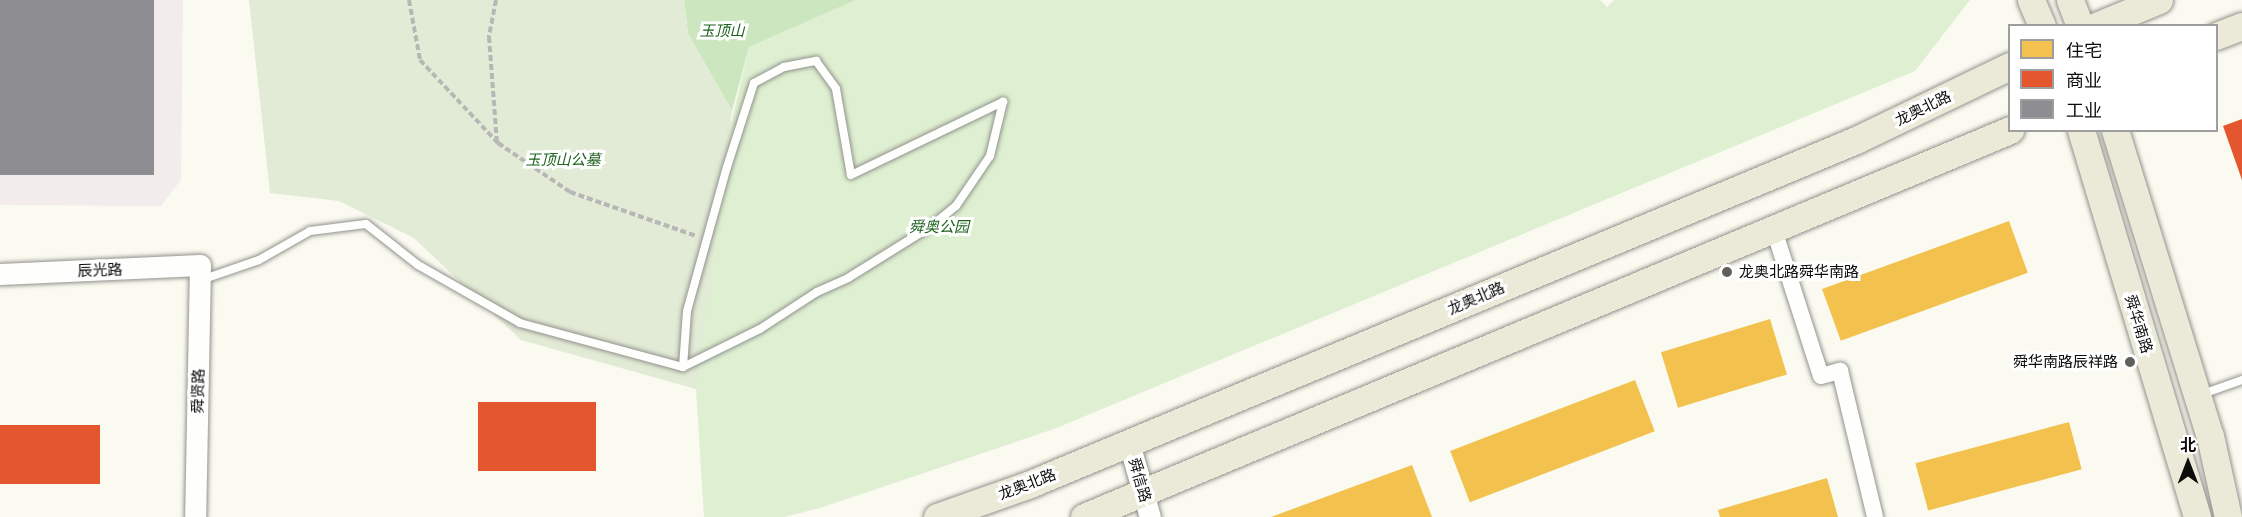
<!DOCTYPE html>
<meta charset="utf-8">
<style>
body{margin:0}
#map{position:relative;width:2242px;height:517px;overflow:hidden;background:#fafaf0;font-family:Merriweather,"Noto Sans SC",serif}
div>[style]{position:absolute}
.industrial>*{inset:0;background:#f2eced}
.green>*{inset:0;background:#def0d1}
.forest>*{inset:0;background:#cce7bf}
.cemetery>*{inset:0;background:#e2ebd5}
.homes>*{inset:0;background:#f2c14e;transform-origin:0 0}
.shops>*{inset:0;background:#e4572e;transform-origin:0 0}
.industry>*{inset:0;background:#8d8d92;transform-origin:0 0}
.path>*{height:4px;margin-top:-2px;transform-origin:0;background:repeating-linear-gradient(90deg,#b7b7b5 0 6px,transparent 0 9px)}
.roads{filter:drop-shadow(0 0 2px #93938f) drop-shadow(0 0 2px #93938f)}
.service>*{height:8px;margin:-4px;padding:0 4px;transform-origin:4px;border-radius:4px;background:#fefefd}
.minor>*{height:16px;margin:-8px;padding:0 8px;transform-origin:8px;border-radius:8px;background:#fefefd}
.tertiary>*{height:21px;margin:-10.5px;padding:0 10.5px;transform-origin:10.5px;border-radius:10.5px;background:#fefefd}
.primary>*{height:27px;margin:-13.5px;padding:0 13.5px;transform-origin:13.5px;border-radius:13.5px;background:#ebead9}
.dots>*{width:16px;height:16px;translate:-50% -50%;box-sizing:border-box;border:3px solid #fff;border-radius:50%}
span{translate:-50% -50%;white-space:nowrap;text-align:center;line-height:1.15;-webkit-text-stroke:6px #fff;paint-order:stroke}
.park-label{font-size:15px;color:#1f621f;font-style:italic}
.street-label{font-size:15px;color:#0c0c0c}
.poi-label{font-size:15px;color:#0c0c0c}
.left{translate:0 -50%;text-align:left}
.right{translate:-100% -50%;text-align:right}
.legend{position:absolute;left:2008px;top:24px;width:210px;height:108px;box-sizing:border-box;background:#fff;border:2px solid #9e9e9e;margin:0;padding:8px 10px;list-style:none;font-size:18px;color:#0c0c0c}
.legend li{display:flex;align-items:center;gap:12px;height:30px}
.legend b{width:30px;border:2px solid #9e9e9e}
.north{position:absolute;left:2158px;top:433px;width:60px;height:60px;-webkit-text-stroke:4px #fff;paint-order:stroke;rotate:0deg;font-size:16px;font-weight:700;line-height:24px;text-align:center;color:#0c0c0c}
.north::after{content:'';display:block;margin:auto;width:21px;height:27px;background:#0c0c0c;clip-path:polygon(50% 0,100% 100%,50% 72%,0 100%)}
</style>
<div id="map">
<div class="industrial">
<div style="clip-path:polygon(0 0,183px 0,181px 180px,161px 206px,0 205px)"></div>
</div>
<div class="green">
<div style="clip-path:polygon(856px 0,1600px 0,1607px 7px,1614px 0,1970px 0,1915px 71px,1054px 429px,820px 508px,784px 517px,704px 517px,696px 389px,687px 311px,749px 47px)"></div>
</div>
<div class="forest">
<div style="clip-path:polygon(684px 0,856px 0,749px 47px,732px 111px,688px 34px)"></div>
</div>
<div class="cemetery">
<div style="clip-path:polygon(249px 0,684px 0,688px 34px,732px 111px,696px 389px,521px 340px,414px 238px,339px 201px,270px 193px)"></div>
</div>
<div class="homes">
<div style="left:2009px;top:221px;width:55px;height:199px;rotate:70deg"></div>
<div style="left:1770px;top:319px;width:58px;height:114px;rotate:73deg"></div>
<div style="left:1635px;top:380px;width:55px;height:198px;rotate:69deg"></div>
<div style="left:2069px;top:422px;width:49px;height:159px;rotate:75deg"></div>
<div style="clip-path:polygon(1412px 465px,1432px 517px,1271px 517px)"></div>
<div style="clip-path:polygon(1827px 478px,1838px 517px,1720px 517px,1718px 510px)"></div>
</div>
<div class="shops">
<div style="clip-path:polygon(2242px 119px,2242px 180px,2223px 126px)"></div>
<div style="left:478px;top:402px;width:118px;height:69px"></div>
<div style="left:0;top:425px;width:100px;height:59px"></div>
</div>
<div class="industry">
<div style="left:0;top:0;width:154px;height:175px"></div>
</div>
<div class="path">
<div style="left:409px;top:0;width:61px;rotate:79.6deg"></div>
<div style="left:420px;top:60px;width:114px;rotate:46.8deg"></div>
<div style="left:498px;top:143px;width:87px;rotate:34.2deg"></div>
<div style="left:570px;top:192px;width:133px;rotate:19.2deg"></div>
<div style="left:496px;top:0;width:38px;rotate:101deg"></div>
<div style="left:489px;top:37px;width:106px;rotate:85.7deg"></div>
</div>
<div class="roads">
<div class="service">
<div style="left:201px;top:280px;width:61px;rotate:-19deg"></div>
<div style="left:259px;top:260px;width:59px;rotate:-29.6deg"></div>
<div style="left:310px;top:231px;width:56px;rotate:-7.1deg"></div>
<div style="left:366px;top:224px;width:66px;rotate:38.3deg"></div>
<div style="left:418px;top:265px;width:117px;rotate:29.6deg"></div>
<div style="left:520px;top:323px;width:169px;rotate:15.1deg"></div>
<div style="left:683px;top:367px;width:86px;rotate:-26.3deg"></div>
<div style="left:760px;top:329px;width:68px;rotate:-33deg"></div>
<div style="left:817px;top:292px;width:34px;rotate:-24deg"></div>
<div style="left:848px;top:278px;width:97px;rotate:-31.9deg"></div>
<div style="left:930px;top:227px;width:33px;rotate:-39deg"></div>
<div style="left:956px;top:206px;width:60px;rotate:-55.8deg"></div>
<div style="left:990px;top:156px;width:56px;rotate:-76.5deg"></div>
<div style="left:683px;top:367px;width:56px;rotate:-85.9deg"></div>
<div style="left:687px;top:311px;width:149px;rotate:-74.5deg"></div>
<div style="left:727px;top:167px;width:88px;rotate:-72.2deg"></div>
<div style="left:754px;top:83px;width:34px;rotate:-28deg"></div>
<div style="left:784px;top:67px;width:33px;rotate:-11deg"></div>
<div style="left:816px;top:61px;width:34px;rotate:54deg"></div>
<div style="left:836px;top:89px;width:87px;rotate:80.1deg"></div>
<div style="left:851px;top:175px;width:169px;rotate:-25.7deg"></div>
<div style="left:2200px;top:395px;width:45px;rotate:-19.7deg"></div>
</div>
<div class="minor">
<div style="left:1774px;top:230px;width:153px;rotate:72.2deg"></div>
<div style="left:1821px;top:376px;width:20px;rotate:-15deg"></div>
<div style="left:1840px;top:371px;width:150px;rotate:76.5deg"></div>
</div>
<div class="tertiary">
<div style="left:0;top:274px;width:200px;rotate:-2.6deg"></div>
<div style="left:200px;top:265px;width:252px;rotate:91.1deg"></div>
<div style="left:1129px;top:443px;width:77px;rotate:74.2deg"></div>
</div>
<div class="primary">
<div style="left:2031px;top:0;width:28px;rotate:67deg"></div>
<div style="left:2070px;top:0;width:28px;rotate:69deg"></div>
<div style="left:2096px;top:26px;width:68px;rotate:-22.4deg"></div>
<div style="left:2216px;top:36px;width:28px;rotate:-21deg"></div>
<div style="left:2081px;top:130px;width:404px;rotate:73.3deg"></div>
<div style="left:2115px;top:130px;width:320px;rotate:72.8deg"></div>
<div style="left:2210px;top:436px;width:83px;rotate:77.5deg"></div>
<div style="left:937px;top:517px;width:99px;rotate:-19.5deg"></div>
<div style="left:1030px;top:484px;width:895px;rotate:-22.61deg"></div>
<div style="left:1856px;top:140px;width:171px;rotate:-25.7deg"></div>
<div style="left:1084px;top:517px;width:1004px;rotate:-22.68deg"></div>
</div>
</div>
<div class="dots">
<div style="left:1727px;top:272px;background:#5f5f5c"></div>
<div style="left:2130px;top:362px;background:#5f5f5c"></div>
</div>
<div class="park-label">
<span style="left:722px;top:31px">玉顶山</span>
<span style="left:563px;top:160px">玉顶山公墓</span>
<span style="left:939px;top:227px">舜奥公园</span>
</div>
<div class="street-label">
<span style="left:1923px;top:108px;rotate:-26deg">龙奥北路</span>
<span style="left:100px;top:270px;rotate:-2deg">辰光路</span>
<span style="left:1476px;top:298px;rotate:-23deg">龙奥北路</span>
<span style="left:2139px;top:324px;rotate:73deg">舜华南路</span>
<span style="left:198px;top:391px;rotate:-89deg">舜贤路</span>
<span style="left:1140px;top:480px;rotate:74deg">舜信路</span>
<span style="left:1027px;top:484px;rotate:-21deg">龙奥北路</span>
</div>
<div class="poi-label">
<span class="left" style="left:1739px;top:272px">龙奥北路舜华南路</span>
<span class="right" style="left:2118px;top:362px">舜华南路辰祥路</span>
</div>
<ul class="legend">
<li><b style="height:16px;background:#f2c14e"></b>住宅</li>
<li><b style="height:16px;background:#e4572e"></b>商业</li>
<li><b style="height:16px;background:#8d8d92"></b>工业</li>
</ul>
<div class="north">北</div>
</div>
